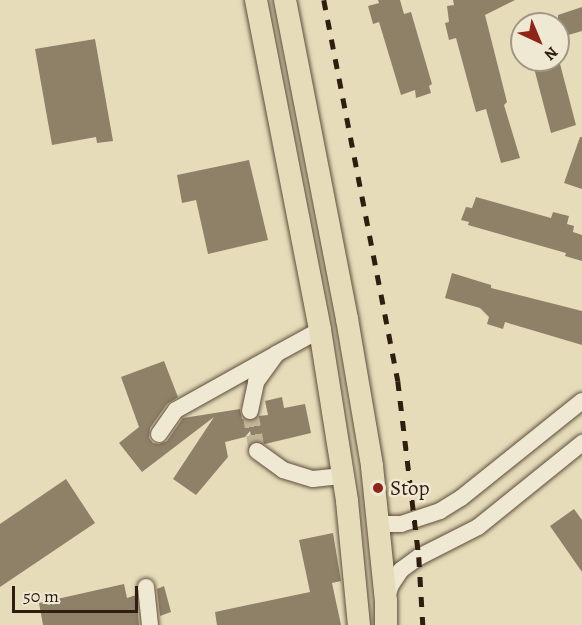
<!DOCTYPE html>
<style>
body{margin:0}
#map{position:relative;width:582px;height:625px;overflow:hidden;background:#e7dcba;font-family:Alegreya,serif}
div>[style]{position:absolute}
.building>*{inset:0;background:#8f8068}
.minor-tunnel>*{height:16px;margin-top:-8px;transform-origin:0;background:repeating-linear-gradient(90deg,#c2b698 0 16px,transparent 0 24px)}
.roads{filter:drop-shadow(0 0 2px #5d4d3a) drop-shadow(0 0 2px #5d4d3a)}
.minor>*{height:16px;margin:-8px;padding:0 8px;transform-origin:8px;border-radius:8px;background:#efe8d2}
.major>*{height:22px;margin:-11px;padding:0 11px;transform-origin:11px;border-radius:11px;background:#e7dcba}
.rail>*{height:4.5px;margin-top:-2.25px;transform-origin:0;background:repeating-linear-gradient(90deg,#2f1d10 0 10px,transparent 0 20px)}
.dots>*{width:16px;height:16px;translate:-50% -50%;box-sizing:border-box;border:3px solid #efe8d2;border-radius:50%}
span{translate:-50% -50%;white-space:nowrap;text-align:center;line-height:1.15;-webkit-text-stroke:5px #efe8d2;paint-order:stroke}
.poi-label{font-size:21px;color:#2f1d10}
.left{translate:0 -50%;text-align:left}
.north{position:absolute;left:510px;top:12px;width:60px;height:60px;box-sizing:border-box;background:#efe8d2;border:2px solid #a29784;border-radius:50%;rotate:136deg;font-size:16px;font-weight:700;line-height:24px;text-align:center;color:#2f1d10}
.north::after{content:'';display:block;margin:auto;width:21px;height:27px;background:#8f2418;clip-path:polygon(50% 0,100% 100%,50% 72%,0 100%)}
.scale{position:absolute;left:12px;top:586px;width:126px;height:27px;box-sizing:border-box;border:3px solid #2f1d10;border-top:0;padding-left:8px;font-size:18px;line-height:21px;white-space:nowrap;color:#2f1d10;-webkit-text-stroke:4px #efe8d2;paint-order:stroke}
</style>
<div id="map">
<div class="building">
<div style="clip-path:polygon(378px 0,400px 0,404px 14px,411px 12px,432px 84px,429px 86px,431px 93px,416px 98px,415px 90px,401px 95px,379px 22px,373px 24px,368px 6px,379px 3px)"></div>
<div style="clip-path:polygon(453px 0,515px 0,485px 15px,507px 102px,504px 105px,520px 158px,501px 163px,486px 109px,476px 112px,456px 38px,449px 40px,445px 23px,449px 22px,447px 6px,454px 5px)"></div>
<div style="clip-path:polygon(582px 7px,582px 31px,558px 38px,558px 15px)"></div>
<div style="clip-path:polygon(95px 39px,113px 141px,97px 143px,96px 137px,52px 145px,35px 49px)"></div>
<div style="clip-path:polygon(538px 60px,559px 60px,576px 125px,551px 133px,534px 68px,539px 65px)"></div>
<div style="clip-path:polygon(580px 137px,582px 137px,582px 189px,564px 183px)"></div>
<div style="clip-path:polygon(249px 160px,268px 240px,208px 254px,196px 200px,182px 203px,177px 175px)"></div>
<div style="clip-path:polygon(476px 197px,551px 218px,553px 212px,569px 216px,567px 224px,574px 226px,573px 232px,582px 235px,582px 261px,565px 256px,566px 253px,468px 225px,469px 222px,461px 220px,466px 207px,472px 208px)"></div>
<div style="clip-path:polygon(452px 273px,491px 285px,491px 288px,582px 311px,582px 345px,505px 322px,503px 329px,487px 324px,489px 317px,480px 308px,445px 298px)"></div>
<div style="clip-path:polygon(164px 361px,178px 397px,167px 404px,150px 428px,149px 438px,153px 443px,159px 444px,167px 441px,183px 418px,240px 409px,242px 419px,253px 421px,259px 416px,268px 415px,265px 401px,282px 397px,284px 408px,305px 404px,311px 433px,265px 444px,259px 441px,252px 442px,250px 431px,245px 437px,225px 442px,228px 457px,196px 495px,173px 479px,214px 417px,142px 472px,119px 443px,139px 427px,121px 377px)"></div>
<div style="clip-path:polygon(66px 479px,95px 523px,0 587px,0 524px)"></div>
<div style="clip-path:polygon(574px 509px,582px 520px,582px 572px,550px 526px)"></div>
<div style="clip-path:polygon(333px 533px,341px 581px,332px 583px,341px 625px,217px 625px,215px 612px,310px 592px,299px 540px)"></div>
<div style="clip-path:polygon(124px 584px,127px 598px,136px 595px,139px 625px,43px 625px,39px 603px)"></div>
<div style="clip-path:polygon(164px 586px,171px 612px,160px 616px,157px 589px)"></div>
</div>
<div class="minor-tunnel">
<div style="left:250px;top:411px;width:41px;rotate:80.1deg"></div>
</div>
<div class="roads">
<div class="minor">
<div style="left:250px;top:411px;width:30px;rotate:-78deg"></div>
<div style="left:256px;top:382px;width:34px;rotate:-54deg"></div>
<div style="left:276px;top:354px;width:50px;rotate:-28.6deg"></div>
<div style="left:159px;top:434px;width:29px;rotate:-55deg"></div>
<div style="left:176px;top:410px;width:115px;rotate:-29.2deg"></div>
<div style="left:257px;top:451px;width:32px;rotate:36deg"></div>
<div style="left:283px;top:470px;width:31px;rotate:17deg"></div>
<div style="left:313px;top:479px;width:30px;rotate:-6deg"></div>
<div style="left:379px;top:524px;width:22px"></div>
<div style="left:401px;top:524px;width:41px;rotate:-18.4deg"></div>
<div style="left:440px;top:511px;width:25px;rotate:-32deg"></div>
<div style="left:461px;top:498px;width:155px;rotate:-38.7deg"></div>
<div style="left:146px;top:587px;width:38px;rotate:84deg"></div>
<div style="left:386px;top:600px;width:16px;rotate:-72deg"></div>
<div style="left:391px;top:585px;width:18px;rotate:-56deg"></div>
<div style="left:401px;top:570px;width:22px;rotate:-36deg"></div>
<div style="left:419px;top:557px;width:66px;rotate:-27deg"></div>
<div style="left:478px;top:527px;width:134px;rotate:-38.9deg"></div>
</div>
<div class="major">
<div style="left:256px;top:0;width:336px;rotate:79deg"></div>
<div style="left:320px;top:330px;width:173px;rotate:81deg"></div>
<div style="left:347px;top:501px;width:125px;rotate:84.5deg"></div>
<div style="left:285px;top:0;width:325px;rotate:79deg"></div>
<div style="left:347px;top:319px;width:149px;rotate:80.3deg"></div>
<div style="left:372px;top:466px;width:136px;rotate:84.1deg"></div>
<div style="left:386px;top:601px;width:24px;rotate:90deg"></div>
</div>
</div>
<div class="rail">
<div style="left:324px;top:0;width:388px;rotate:79deg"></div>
<div style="left:398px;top:381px;width:177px;rotate:83.2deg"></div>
<div style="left:419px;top:557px;width:68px;rotate:86.6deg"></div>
</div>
<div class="dots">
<div style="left:378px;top:488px;background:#8f2418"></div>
</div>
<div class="poi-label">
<span class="left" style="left:390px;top:488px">Stop</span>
</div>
<div class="north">N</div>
<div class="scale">50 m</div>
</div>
